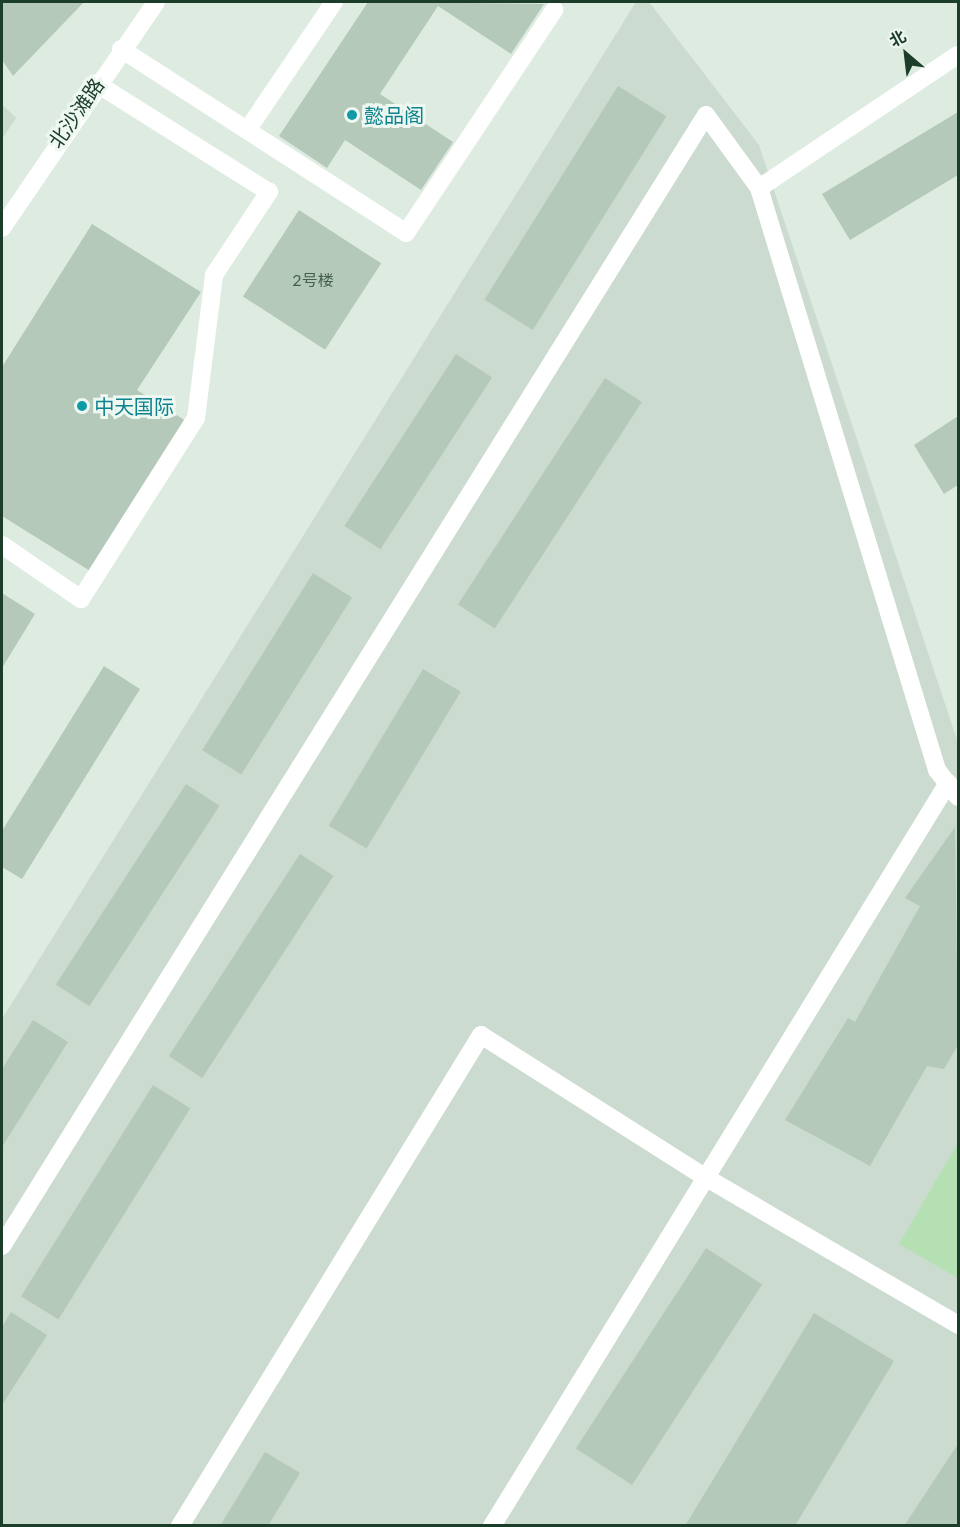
<!DOCTYPE html>
<meta charset="utf-8">
<style>
body{margin:0}
#map{position:relative;width:960px;height:1527px;overflow:hidden;background:#ddebe1;font-family:Lato,"Noto Sans SC",sans-serif}
div>[style]{position:absolute}
.built>*{inset:0;background:#cbdbcf}
.green>*{inset:0;background:#b4e0b3}
.building>*{inset:0;background:#b5c9bb;transform-origin:0 0}
.minor>*{height:18px;margin:-9px;padding:0 9px;transform-origin:9px;border-radius:9px;background:#fff}
.dots>*{width:16px;height:16px;translate:-50% -50%;box-sizing:border-box;border:3px solid #eef8f0;border-radius:50%}
span{translate:-50% -50%;white-space:nowrap;text-align:center;line-height:1.15;-webkit-text-stroke:6px #eef8f0;paint-order:stroke}
.number-label{font-size:16px;color:#43604f}
.number-label span{-webkit-text-stroke-width:0}
.street-label{font-size:20px;color:#1d3d2b}
.culture-label{font-size:20px;color:#0d838f}
.left{translate:0 -50%;text-align:left}
.frame{position:absolute;inset:0;border:3px solid #1d3d2b;pointer-events:none}
.north{position:absolute;left:876px;top:24px;width:60px;height:60px;-webkit-text-stroke:4px #eef8f0;paint-order:stroke;rotate:332deg;font-size:16px;font-weight:700;line-height:24px;text-align:center;color:#1d3d2b}
.north::after{content:'';display:block;margin:auto;width:21px;height:27px;background:#1d3d2b;clip-path:polygon(50% 0,100% 100%,50% 72%,0 100%)}
</style>
<div id="map">
<div class="built">
<div style="clip-path:polygon(636px 2px,649px 2px,759px 145px,958px 743px,958px 1525px,2px 1525px,2px 1019px)"></div>
<div style="clip-path:polygon(2px 104px,16px 118px,2px 139px)"></div>
</div>
<div class="green">
<div style="clip-path:polygon(958px 1143px,958px 1278px,899px 1244px)"></div>
</div>
<div class="building">
<div style="clip-path:polygon(2px 2px,84px 2px,13px 76px,2px 60px)"></div>
<div style="clip-path:polygon(368px 2px,544px 4px,511px 54px,438px 6px,380px 94px,453px 142px,421px 190px,345px 140px,327px 168px,279px 136px)"></div>
<div style="left:618px;top:86px;width:57px;height:252px;rotate:32deg"></div>
<div style="clip-path:polygon(958px 112px,958px 175px,850px 240px,822px 194px)"></div>
<div style="left:299px;top:210px;width:98px;height:103px;rotate:33deg"></div>
<div style="clip-path:polygon(92px 224px,201px 292px,137px 390px,189px 423px,95px 574px,2px 516px,2px 367px)"></div>
<div style="left:456px;top:354px;width:43px;height:205px;rotate:33deg"></div>
<div style="left:605px;top:378px;width:44px;height:270px;rotate:33deg"></div>
<div style="clip-path:polygon(958px 416px,958px 485px,944px 494px,914px 445px)"></div>
<div style="left:313px;top:573px;width:46px;height:209px;rotate:32deg"></div>
<div style="clip-path:polygon(2px 593px,35px 614px,2px 668px)"></div>
<div style="clip-path:polygon(104px 666px,140px 689px,22px 879px,2px 867px,2px 831px)"></div>
<div style="left:423px;top:669px;width:44px;height:183px;rotate:31deg"></div>
<div style="left:186px;top:784px;width:40px;height:239px;rotate:33deg"></div>
<div style="clip-path:polygon(955px 827px,958px 1045px,944px 1069px,927px 1066px,870px 1166px,785px 1120px,848px 1018px,855px 1022px,920px 906px,905px 898px)"></div>
<div style="left:300px;top:854px;width:40px;height:241px;rotate:33deg"></div>
<div style="clip-path:polygon(33px 1020px,68px 1042px,2px 1147px,2px 1069px)"></div>
<div style="left:153px;top:1085px;width:44px;height:249px;rotate:32deg"></div>
<div style="left:706px;top:1248px;width:67px;height:239px;rotate:33deg"></div>
<div style="clip-path:polygon(11px 1312px,47px 1335px,2px 1405px,2px 1327px)"></div>
<div style="clip-path:polygon(814px 1313px,894px 1361px,795px 1526px,685px 1526px)"></div>
<div style="clip-path:polygon(958px 1444px,958px 1526px,904px 1526px)"></div>
<div style="clip-path:polygon(265px 1452px,300px 1473px,268px 1526px,220px 1526px)"></div>
</div>
<div class="minor">
<div style="left:121px;top:49px;width:339px;rotate:32.8deg"></div>
<div style="left:406px;top:233px;width:268px;rotate:-56.4deg"></div>
<div style="left:248px;top:129px;width:153px;rotate:-55.9deg"></div>
<div style="left:759px;top:188px;width:239px;rotate:-33.8deg"></div>
<div style="left:2px;top:228px;width:273px;rotate:-55.7deg"></div>
<div style="left:2px;top:545px;width:96px;rotate:34.4deg"></div>
<div style="left:81px;top:599px;width:214px;rotate:-57.6deg"></div>
<div style="left:196px;top:418px;width:144px;rotate:-82.8deg"></div>
<div style="left:214px;top:275px;width:100px;rotate:-56.5deg"></div>
<div style="left:269px;top:192px;width:204px;rotate:-147.8deg"></div>
<div style="left:2px;top:1246px;width:1332px;rotate:-58.1deg"></div>
<div style="left:706px;top:115px;width:90px;rotate:54deg"></div>
<div style="left:759px;top:188px;width:609px;rotate:72.99deg"></div>
<div style="left:937px;top:770px;width:34px;rotate:52deg"></div>
<div style="left:180px;top:1526px;width:576px;rotate:-58.49deg"></div>
<div style="left:481px;top:1035px;width:265px;rotate:32.4deg"></div>
<div style="left:705px;top:1177px;width:293px;rotate:30.3deg"></div>
<div style="left:492px;top:1526px;width:872px;rotate:-58.46deg"></div>
</div>
<div class="dots">
<div style="left:352px;top:115px;background:#0f9aa8"></div>
<div style="left:82px;top:406px;background:#0f9aa8"></div>
</div>
<div class="number-label">
<span style="left:313px;top:280px">2号楼</span>
</div>
<div class="street-label">
<span style="left:76px;top:113px;rotate:-55deg">北沙滩路</span>
</div>
<div class="culture-label">
<span class="left" style="left:364px;top:115px">懿品阁</span>
<span class="left" style="left:94px;top:406px">中天国际</span>
</div>
<div class="frame"></div>
<div class="north">北</div>
</div>
